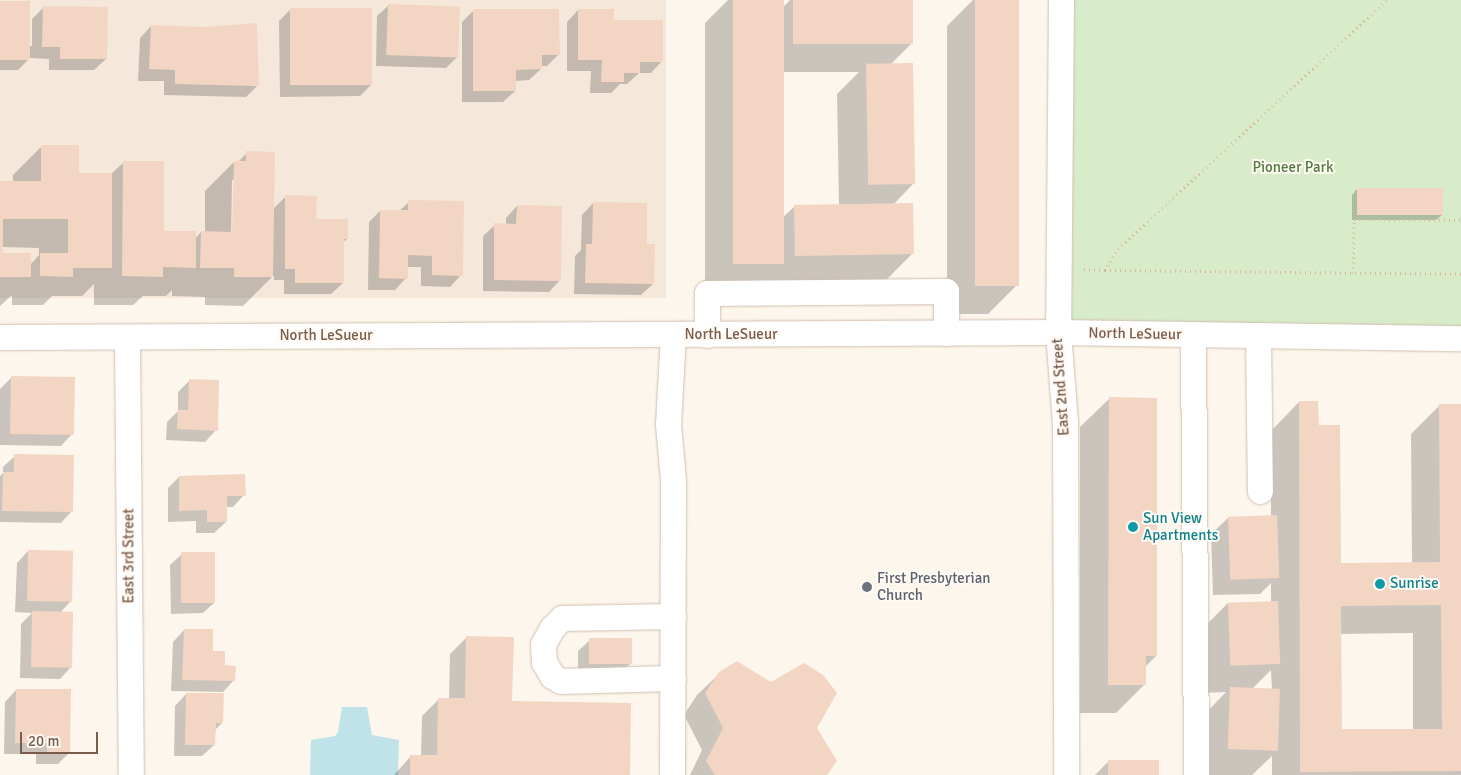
<!DOCTYPE html>
<style>
body{margin:0}
#map{position:relative;width:1461px;height:775px;overflow:hidden;background:#fdf6ec;font-family:Signika,sans-serif}
div>[style]{position:absolute}
.residential>*{inset:0;background:#f5e8da;transform-origin:0 0}
.green>*{inset:0;background:#d8ecc9}
.water>*{inset:0;background:#bfe3e8}
.shadow>*{inset:0;background:#0003}
.building>*{inset:0;background:#f3d5c3;transform-origin:0 0}
.path>*{height:3px;margin-top:-1.5px;transform-origin:0;background:repeating-linear-gradient(90deg,#d9b8a5 0 1px,transparent 0 5px)}
.roads{filter:drop-shadow(0 0 1px #d1beb0) drop-shadow(0 0 1px #d1beb0)}
.minor>*{height:25px;margin:-12.5px;padding:0 12.5px;transform-origin:12.5px;border-radius:12.5px;background:#fff}
.dots>*{width:14px;height:14px;translate:-50% -50%;box-sizing:border-box;border:2px solid #fffaf3;border-radius:50%}
span{translate:-50% -50%;white-space:nowrap;text-align:center;line-height:1.15;-webkit-text-stroke:4px #fffaf3;paint-order:stroke}
.park-label{font-size:15px;color:#537a41}
.street-label{font-size:15px;color:#7a5c4d}
.culture-label{font-size:15px;color:#0d838f}
.left{translate:0 -50%;text-align:left}
.worship-label{font-size:15px;color:#5b616d}
.scale{position:absolute;left:20px;top:732px;width:78px;height:22px;box-sizing:border-box;border:2px solid #7a5c4d;border-top:0;padding-left:6px;font-size:15px;line-height:18px;white-space:nowrap;color:#7a5c4d;-webkit-text-stroke:4px #fffaf3;paint-order:stroke}
</style>
<div id="map">
<div class="residential">
<div style="left:0;top:0;width:666px;height:298px"></div>
</div>
<div class="green">
<div style="clip-path:polygon(1061px 0,1461px 0,1461px 338px,1091px 333px,1058px 312px)"></div>
</div>
<div class="water">
<div style="clip-path:polygon(342px 707px,367px 707px,372px 735px,399px 740px,398px 775px,310px 775px,311px 740px,335px 736px,338px 732px)"></div>
</div>
<div class="shadow">
<div style="clip-path:polygon(evenodd,728px 0,783px 0,783px 7px,790px 0,911px 0,911px 44px,890px 65px,913px 184px,893px 205px,913px 253px,884px 282px,766px 284px,766px 279px,753px 292px,705px 292px,705px 23px,728px 0,783px 72px,859px 72px,837px 94px,839px 206px,794px 207px,782px 218px,783px 72px)"></div>
<div style="clip-path:polygon(973px 0,1017px 0,1017px 285px,988px 314px,947px 314px,947px 26px)"></div>
<div style="clip-path:polygon(0 2px,29px 46px,32px 46px,32px 19px,44px 7px,106px 59px,94px 70px,49px 70px,49px 59px,30px 58px,18px 70px,0 70px)"></div>
<div style="clip-path:polygon(389px 5px,458px 56px,446px 68px,376px 66px,377px 16px)"></div>
<div style="clip-path:polygon(290px 10px,371px 85px,360px 96px,280px 97px,279px 21px)"></div>
<div style="clip-path:polygon(578px 10px,662px 61px,651px 73px,639px 73px,627px 84px,620px 84px,611px 93px,590px 93px,591px 71px,567px 71px,567px 22px)"></div>
<div style="clip-path:polygon(473px 11px,559px 54px,547px 66px,541px 66px,541px 69px,529px 80px,515px 81px,515px 91px,503px 102px,462px 102px,462px 22px)"></div>
<div style="clip-path:polygon(151px 26px,257px 86px,246px 97px,164px 95px,164px 81px,138px 81px,140px 38px)"></div>
<div style="clip-path:polygon(evenodd,42px 146px,78px 174px,111px 174px,124px 162px,162px 232px,195px 239px,201px 232px,205px 232px,205px 191px,234px 162px,238px 162px,247px 153px,273px 209px,286px 196px,315px 220px,347px 239px,343px 242px,343px 283px,331px 294px,284px 294px,284px 280px,274px 280px,274px 275px,243px 306px,205px 305px,205px 297px,172px 296px,172px 290px,166px 296px,143px 296px,133px 305px,94px 305px,94px 284px,82px 296px,52px 296px,43px 305px,12px 305px,12px 295px,0 306px,0 182px,13px 182px,13px 175px,42px 146px,232px 180px,235px 180px,233px 238px,231px 238px,232px 180px,42px 146px,2px 247px,39px 248px,39px 255px,30px 265px,2px 254px,2px 247px)"></div>
<div style="clip-path:polygon(1357px 189px,1442px 215px,1436px 220px,1352px 220px,1352px 195px)"></div>
<div style="clip-path:polygon(409px 202px,461px 275px,450px 287px,421px 286px,421px 267px,407px 267px,406px 278px,395px 290px,368px 290px,369px 222px,380px 211px,399px 211px)"></div>
<div style="clip-path:polygon(593px 203px,646px 245px,653px 284px,641px 295px,574px 294px,575px 256px,581px 250px,582px 215px)"></div>
<div style="clip-path:polygon(517px 206px,560px 280px,549px 292px,483px 291px,483px 236px,495px 225px,506px 225px,506px 218px)"></div>
<div style="clip-path:polygon(12px 377px,72px 434px,61px 446px,0 445px,0 389px)"></div>
<div style="clip-path:polygon(190px 380px,216px 430px,205px 442px,166px 440px,167px 422px,178px 411px,178px 392px)"></div>
<div style="clip-path:polygon(1109px 399px,1156px 656px,1145px 667px,1145px 684px,1116px 713px,1080px 713px,1080px 427px)"></div>
<div style="clip-path:polygon(evenodd,1299px 402px,1317px 426px,1340px 564px,1412px 564px,1411px 434px,1440px 405px,1461px 405px,1461px 775px,1272px 775px,1272px 756px,1252px 775px,1200px 775px,1201px 718px,1226px 692px,1201px 693px,1199px 632px,1228px 603px,1271px 602px,1271px 583px,1260px 594px,1213px 595px,1211px 534px,1228px 518px,1271px 517px,1271px 431px,1299px 402px,1413px 633px,1413px 730px,1341px 731px,1340px 634px,1413px 633px,1299px 402px,1271px 670px,1272px 690px,1252px 689px,1271px 670px)"></div>
<div style="clip-path:polygon(15px 456px,72px 511px,61px 523px,0 522px,0 476px,3px 473px,3px 467px)"></div>
<div style="clip-path:polygon(179px 477px,244px 495px,233px 507px,226px 507px,226px 522px,214px 533px,196px 533px,196px 521px,168px 522px,168px 488px)"></div>
<div style="clip-path:polygon(28px 551px,70px 602px,60px 613px,71px 667px,60px 679px,20px 678px,21px 624px,32px 613px,15px 612px,17px 563px)"></div>
<div style="clip-path:polygon(182px 554px,215px 602px,203px 613px,171px 614px,170px 565px)"></div>
<div style="clip-path:polygon(184px 630px,212px 652px,234px 680px,223px 692px,171px 691px,173px 642px)"></div>
<div style="clip-path:polygon(467px 637px,511px 702px,628px 775px,394px 775px,411px 756px,421px 756px,422px 716px,439px 699px,449px 699px,450px 654px)"></div>
<div style="clip-path:polygon(590px 640px,631px 663px,619px 675px,578px 675px,578px 651px)"></div>
<div style="clip-path:polygon(720px 673px,816px 728px,825px 775px,690px 775px,702px 750px,684px 715px,697px 695px)"></div>
<div style="clip-path:polygon(16px 690px,69px 753px,58px 764px,36px 764px,36px 754px,4px 754px,5px 702px)"></div>
<div style="clip-path:polygon(186px 694px,222px 723px,214px 731px,214px 745px,202px 756px,174px 756px,175px 706px)"></div>
<div style="clip-path:polygon(1109px 761px,1158px 775px,1095px 775px)"></div>
</div>
<div class="building">
<div style="left:733px;top:0;width:51px;height:264px"></div>
<div style="left:793px;top:0;width:120px;height:44px"></div>
<div style="left:975px;top:0;width:44px;height:286px"></div>
<div style="left:0;top:1px;width:30px;height:59px"></div>
<div style="left:388px;top:4px;width:72px;height:51px;rotate:2deg"></div>
<div style="clip-path:polygon(43px 6px,108px 7px,107px 59px,60px 59px,60px 47px,42px 47px)"></div>
<div style="left:372px;top:8px;width:77px;height:82px;rotate:90deg"></div>
<div style="clip-path:polygon(473px 9px,559px 9px,560px 55px,542px 55px,542px 69px,516px 70px,516px 91px,473px 91px)"></div>
<div style="clip-path:polygon(578px 9px,614px 9px,614px 20px,663px 20px,663px 62px,640px 62px,640px 73px,624px 73px,624px 82px,601px 82px,602px 60px,578px 60px)"></div>
<div style="clip-path:polygon(257px 23px,259px 86px,175px 84px,175px 70px,149px 69px,151px 25px,204px 27px)"></div>
<div style="left:913px;top:63px;width:121px;height:47px;rotate:89deg"></div>
<div style="clip-path:polygon(41px 145px,79px 145px,79px 173px,112px 173px,112px 268px,73px 268px,73px 277px,40px 276px,40px 253px,68px 253px,68px 219px,3px 219px,3px 253px,31px 253px,31px 277px,0 277px,0 181px,41px 181px)"></div>
<div style="clip-path:polygon(246px 151px,275px 152px,273px 277px,234px 277px,234px 268px,200px 268px,201px 231px,232px 232px,234px 161px,246px 161px)"></div>
<div style="clip-path:polygon(123px 161px,164px 161px,164px 231px,196px 231px,196px 268px,163px 267px,163px 277px,122px 276px)"></div>
<div style="left:1357px;top:188px;width:86px;height:27px"></div>
<div style="clip-path:polygon(285px 195px,317px 196px,316px 219px,348px 219px,348px 239px,344px 239px,344px 283px,295px 283px,295px 269px,285px 269px)"></div>
<div style="clip-path:polygon(408px 200px,464px 201px,463px 276px,432px 275px,432px 256px,408px 255px,408px 279px,379px 278px,380px 210px,408px 210px)"></div>
<div style="clip-path:polygon(593px 202px,647px 203px,647px 244px,655px 244px,654px 284px,585px 283px,586px 244px,592px 244px)"></div>
<div style="left:913px;top:203px;width:51px;height:119px;rotate:89deg"></div>
<div style="clip-path:polygon(517px 205px,562px 206px,561px 281px,494px 280px,494px 223px,516px 224px)"></div>
<div style="left:11px;top:376px;width:64px;height:58px;rotate:1deg"></div>
<div style="clip-path:polygon(189px 379px,219px 380px,218px 431px,177px 429px,178px 410px,188px 410px)"></div>
<div style="clip-path:polygon(1109px 397px,1157px 398px,1157px 656px,1146px 656px,1146px 685px,1108px 685px)"></div>
<div style="clip-path:polygon(evenodd,1299px 401px,1318px 401px,1319px 425px,1340px 425px,1341px 563px,1440px 562px,1439px 404px,1461px 404px,1461px 771px,1300px 772px,1299px 401px,1441px 605px,1442px 729px,1342px 729px,1341px 606px,1441px 605px)"></div>
<div style="clip-path:polygon(14px 454px,74px 455px,73px 512px,2px 511px,3px 472px,14px 472px)"></div>
<div style="clip-path:polygon(245px 474px,246px 496px,227px 496px,227px 522px,207px 522px,207px 510px,179px 511px,179px 476px)"></div>
<div style="left:1277px;top:515px;width:63px;height:49px;rotate:88deg"></div>
<div style="left:28px;top:550px;width:45px;height:51px;rotate:1deg"></div>
<div style="left:181px;top:552px;width:34px;height:51px"></div>
<div style="left:1278px;top:601px;width:63px;height:50px;rotate:88deg"></div>
<div style="left:32px;top:611px;width:41px;height:56px;rotate:1deg"></div>
<div style="clip-path:polygon(184px 629px,213px 629px,213px 651px,225px 651px,225px 665px,236px 666px,235px 681px,182px 680px)"></div>
<div style="clip-path:polygon(466px 636px,514px 637px,512px 701px,631px 703px,630px 775px,410px 775px,410px 755px,437px 755px,438px 698px,465px 698px)"></div>
<div style="left:589px;top:638px;width:43px;height:26px"></div>
<div style="clip-path:polygon(737px 661px,771px 682px,804px 663px,823px 675px,837px 693px,817px 728px,837px 761px,827px 775px,715px 775px,706px 761px,723px 728px,705px 693px,719px 672px)"></div>
<div style="left:1230px;top:687px;width:50px;height:62px;rotate:2deg"></div>
<div style="clip-path:polygon(16px 689px,71px 689px,70px 753px,47px 753px,47px 743px,15px 743px)"></div>
<div style="clip-path:polygon(186px 693px,224px 693px,223px 723px,216px 723px,215px 745px,185px 745px)"></div>
<div style="left:1108px;top:760px;width:51px;height:15px"></div>
</div>
<div class="path">
<div style="left:1084px;top:269px;width:21px;rotate:3deg"></div>
<div style="left:1105px;top:270px;width:25px;rotate:-58deg"></div>
<div style="left:1118px;top:249px;width:367px;rotate:-42.8deg"></div>
<div style="left:1105px;top:270px;width:356px;rotate:0.6deg"></div>
<div style="left:1353px;top:273px;width:54px;rotate:-88.9deg"></div>
<div style="left:1354px;top:219px;width:107px;rotate:0.5deg"></div>
</div>
<div class="roads">
<div class="minor">
<div style="left:1061px;top:0;width:332px;rotate:90.5deg"></div>
<div style="left:1058px;top:332px;width:90px;rotate:85.6deg"></div>
<div style="left:1065px;top:422px;width:353px;rotate:89.8deg"></div>
<div style="left:707px;top:335px;width:42px;rotate:-90deg"></div>
<div style="left:707px;top:293px;width:239px;rotate:-0.5deg"></div>
<div style="left:946px;top:291px;width:42px;rotate:90deg"></div>
<div style="left:1193px;top:335px;width:440px;rotate:89.6deg"></div>
<div style="left:1258px;top:335px;width:156px;rotate:89.3deg"></div>
<div style="left:0;top:337px;width:1058px;rotate:-0.27deg"></div>
<div style="left:1058px;top:332px;width:403px;rotate:0.9deg"></div>
<div style="left:127px;top:337px;width:438px;rotate:89.5deg"></div>
<div style="left:673px;top:616px;width:111px;rotate:179deg"></div>
<div style="left:562px;top:618px;width:14px;rotate:135deg"></div>
<div style="left:552px;top:628px;width:18px;rotate:119deg"></div>
<div style="left:543px;top:644px;width:18px;rotate:87deg"></div>
<div style="left:544px;top:662px;width:16px;rotate:60deg"></div>
<div style="left:552px;top:676px;width:10px;rotate:29deg"></div>
<div style="left:561px;top:681px;width:112px;rotate:-1.5deg"></div>
<div style="left:672px;top:775px;width:295px;rotate:-89.8deg"></div>
<div style="left:673px;top:480px;width:56px;rotate:-95.1deg"></div>
<div style="left:668px;top:424px;width:89px;rotate:-86.8deg"></div>
</div>
</div>
<div class="dots">
<div style="left:1133px;top:527px;background:#0f9aa8"></div>
<div style="left:1380px;top:584px;background:#0f9aa8"></div>
<div style="left:867px;top:587px;background:#6b7280"></div>
</div>
<div class="park-label">
<span style="left:1293px;top:168px">Pioneer Park</span>
</div>
<div class="street-label">
<span style="left:1135px;top:334px;rotate:1deg">North LeSueur</span>
<span style="left:731px;top:335px">North LeSueur</span>
<span style="left:326px;top:336px">North LeSueur</span>
<span style="left:1061px;top:387px;rotate:-94deg">East 2nd Street</span>
<span style="left:129px;top:556px;rotate:-90deg">East 3rd Street</span>
</div>
<div class="culture-label">
<span class="left" style="left:1143px;top:527px">Sun View<br>Apartments</span>
<span class="left" style="left:1390px;top:584px">Sunrise</span>
</div>
<div class="worship-label">
<span class="left" style="left:877px;top:587px">First Presbyterian<br>Church</span>
</div>
<div class="scale">20 m</div>
</div>
